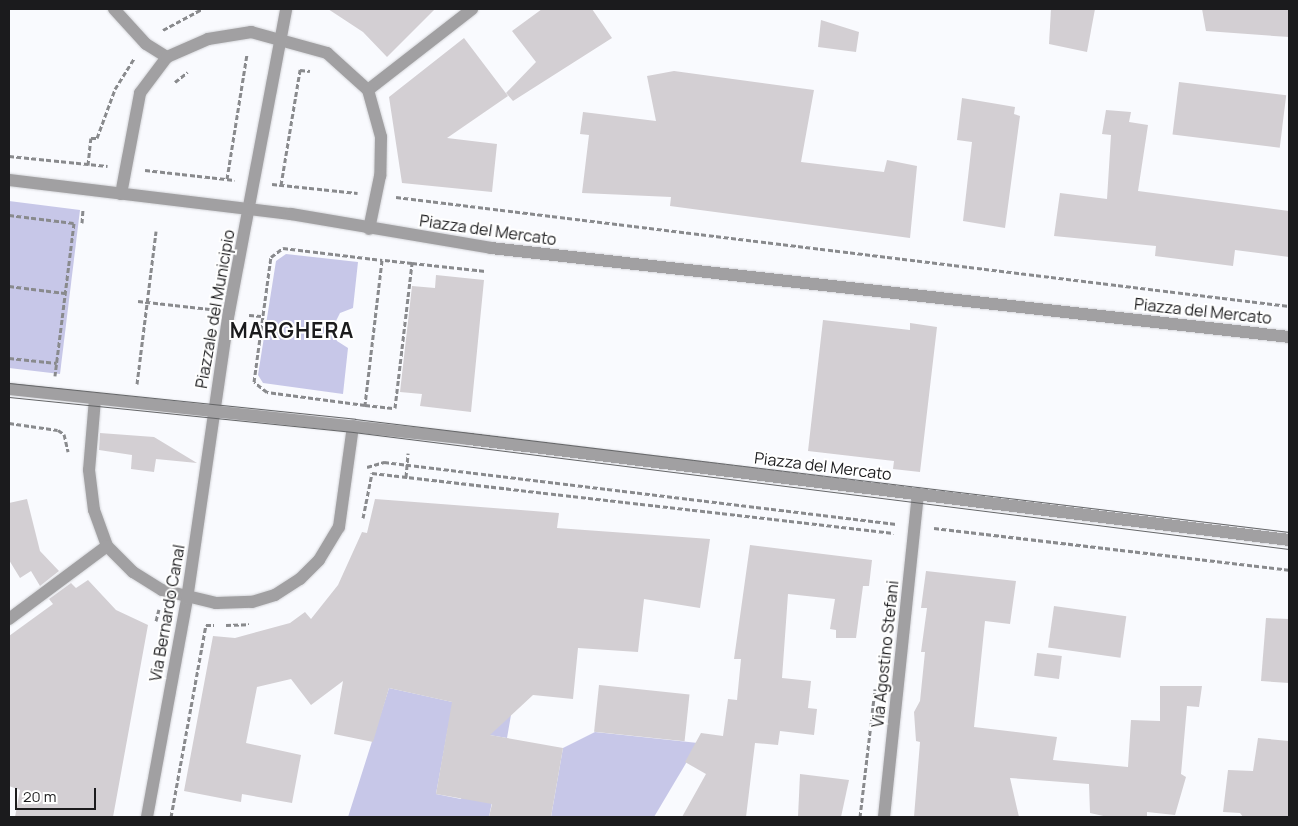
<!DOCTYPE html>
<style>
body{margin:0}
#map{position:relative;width:1298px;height:826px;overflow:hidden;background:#f9fafe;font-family:Manrope,sans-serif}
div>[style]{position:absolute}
.green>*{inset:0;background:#c7c7e8}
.building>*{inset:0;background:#d3cfd3;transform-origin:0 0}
.path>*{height:3px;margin-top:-1.5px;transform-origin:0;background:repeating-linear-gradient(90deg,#898a8d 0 5px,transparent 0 7.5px)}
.roads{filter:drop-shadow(0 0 1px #d5d6da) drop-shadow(0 0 1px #d5d6da)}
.minor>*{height:12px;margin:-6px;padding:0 6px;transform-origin:6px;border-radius:6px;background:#a1a0a2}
.tertiary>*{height:12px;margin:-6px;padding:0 6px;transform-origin:6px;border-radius:6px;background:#a1a0a2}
.tram>*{height:1px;margin:-0.5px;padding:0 0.5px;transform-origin:0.5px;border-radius:0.5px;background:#656668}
span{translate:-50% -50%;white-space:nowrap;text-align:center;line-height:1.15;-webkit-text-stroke:4px #fff;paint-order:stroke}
.street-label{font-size:16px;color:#1b1b1d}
.district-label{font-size:21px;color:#1b1b1d;font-weight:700;letter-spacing:1px}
.frame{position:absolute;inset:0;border:10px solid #1b1b1d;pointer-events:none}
.scale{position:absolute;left:15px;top:788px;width:81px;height:22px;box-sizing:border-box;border:2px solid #1b1b1d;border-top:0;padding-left:6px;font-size:15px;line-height:18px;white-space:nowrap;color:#1b1b1d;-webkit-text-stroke:4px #fff;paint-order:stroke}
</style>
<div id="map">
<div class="green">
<div style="clip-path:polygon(9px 201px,80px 210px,60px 374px,9px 368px)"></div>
<div style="clip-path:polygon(286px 254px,358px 262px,353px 308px,340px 313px,332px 329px,337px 341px,348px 348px,343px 394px,263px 383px,258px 375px,276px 261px)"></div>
<div style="clip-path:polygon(389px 688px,511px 715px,507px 738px,448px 728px,436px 794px,461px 799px,464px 787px,494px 792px,489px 817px,348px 817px)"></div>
<div style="clip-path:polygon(595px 732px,698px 743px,654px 817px,551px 817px,563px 748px)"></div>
</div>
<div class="building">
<div style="clip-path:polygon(328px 9px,435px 9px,387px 57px,363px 32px)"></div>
<div style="clip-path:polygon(542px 9px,592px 9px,612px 38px,513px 101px,506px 93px,536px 62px,512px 31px)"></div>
<div style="clip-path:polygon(1051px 9px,1095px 9px,1087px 52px,1049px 44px)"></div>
<div style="clip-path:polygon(1202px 9px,1289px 9px,1289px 37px,1206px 31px)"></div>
<div style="clip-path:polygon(821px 20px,859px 32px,856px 52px,818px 47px)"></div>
<div style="clip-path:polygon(464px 38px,508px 96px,447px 138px,497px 144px,492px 192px,402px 183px,389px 97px)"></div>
<div style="clip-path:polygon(674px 71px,814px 90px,801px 162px,884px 172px,887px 160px,917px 166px,910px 238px,670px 206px,671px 197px,582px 193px,589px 135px,580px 134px,583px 112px,656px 121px,647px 76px)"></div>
<div style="left:1179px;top:82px;width:108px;height:53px;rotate:7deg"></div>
<div style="clip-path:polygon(962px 98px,1015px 107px,1014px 114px,1020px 116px,1005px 228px,963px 221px,972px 142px,957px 140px)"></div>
<div style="clip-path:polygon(1106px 110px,1131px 112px,1129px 122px,1148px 125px,1138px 191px,1289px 211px,1289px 257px,1235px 250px,1233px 266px,1155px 256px,1156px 246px,1054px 236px,1060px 193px,1107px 199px,1111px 135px,1102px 134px)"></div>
<div style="clip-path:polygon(436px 275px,484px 280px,471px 412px,420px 406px,422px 394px,400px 392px,412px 286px,435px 288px)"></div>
<div style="clip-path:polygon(823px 320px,910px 330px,910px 323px,937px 327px,920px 472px,893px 469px,894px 461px,808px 451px)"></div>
<div style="clip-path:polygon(100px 433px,154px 437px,197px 463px,156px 459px,154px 472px,131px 469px,132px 455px,99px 450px)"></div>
<div style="clip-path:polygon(27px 499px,40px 551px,59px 571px,40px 586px,31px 571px,20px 578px,9px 560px,9px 503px)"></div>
<div style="clip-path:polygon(375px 499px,559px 513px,557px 528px,710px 539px,700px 608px,644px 599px,638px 652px,578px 648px,573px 699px,533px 695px,490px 735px,563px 748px,551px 817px,489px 817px,492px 804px,436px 794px,452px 702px,389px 688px,373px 742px,334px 734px,343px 681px,311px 705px,291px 679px,257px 687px,246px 743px,301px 755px,292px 803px,242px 794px,241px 802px,184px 791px,213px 636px,235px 638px,290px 623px,305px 612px,311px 619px,338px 585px,362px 532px,367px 533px)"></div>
<div style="clip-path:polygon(750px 545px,872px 560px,869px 586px,863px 586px,856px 638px,836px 638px,836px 630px,830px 629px,835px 599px,788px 594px,782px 678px,811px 681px,808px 708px,817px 709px,814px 735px,780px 731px,778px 745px,755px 743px,746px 817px,682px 817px,706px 774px,685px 762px,701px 733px,723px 736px,728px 699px,737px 700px,741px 659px,734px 659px)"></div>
<div style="clip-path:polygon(926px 571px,1016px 581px,1010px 624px,985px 621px,974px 727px,1057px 737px,1053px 760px,1128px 767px,1131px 720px,1160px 721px,1160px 686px,1202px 686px,1199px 707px,1187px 706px,1181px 774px,1186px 777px,1175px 815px,1147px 812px,1147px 817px,1108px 817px,1090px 813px,1089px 784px,1010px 778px,1019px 817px,914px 817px,920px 742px,916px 741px,914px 712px,920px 701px,925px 652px,921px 652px,927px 608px,921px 608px)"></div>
<div style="clip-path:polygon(88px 580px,116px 610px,148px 625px,113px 817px,15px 817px,20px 790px,9px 786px,9px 636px,53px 604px,49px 599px,71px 583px,76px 588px)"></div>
<div style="left:1054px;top:606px;width:73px;height:42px;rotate:8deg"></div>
<div style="clip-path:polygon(1266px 618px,1289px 619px,1289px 683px,1261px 681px)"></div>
<div style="left:1037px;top:653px;width:25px;height:23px;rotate:7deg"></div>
<div style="left:599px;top:685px;width:91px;height:47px;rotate:6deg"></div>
<div style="clip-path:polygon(1258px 738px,1289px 741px,1289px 817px,1243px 817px,1240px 813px,1223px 812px,1228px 770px,1253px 771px)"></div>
<div style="clip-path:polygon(800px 774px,849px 780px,841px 817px,798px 817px)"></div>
</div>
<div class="path">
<div style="left:163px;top:30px;width:44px;rotate:-28.3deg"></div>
<div style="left:175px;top:82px;width:16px;rotate:-38deg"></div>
<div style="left:9px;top:156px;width:99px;rotate:5.8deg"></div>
<div style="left:88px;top:165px;width:27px;rotate:-84deg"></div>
<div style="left:91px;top:138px;width:6px"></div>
<div style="left:97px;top:138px;width:52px;rotate:-69.8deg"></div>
<div style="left:115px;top:89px;width:36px;rotate:-58deg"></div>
<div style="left:145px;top:170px;width:90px;rotate:6.4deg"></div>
<div style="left:227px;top:179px;width:127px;rotate:-80.9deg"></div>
<div style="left:272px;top:184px;width:86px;rotate:6deg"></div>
<div style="left:281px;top:185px;width:117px;rotate:-80.6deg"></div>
<div style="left:300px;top:70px;width:10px;rotate:6deg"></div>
<div style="left:396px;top:197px;width:900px;rotate:6.96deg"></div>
<div style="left:9px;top:215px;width:65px;rotate:7deg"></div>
<div style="left:74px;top:223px;width:154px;rotate:97.1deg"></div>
<div style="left:82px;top:223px;width:14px;rotate:-86deg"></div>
<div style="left:283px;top:248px;width:100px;rotate:6.9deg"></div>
<div style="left:382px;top:260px;width:146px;rotate:96.7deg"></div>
<div style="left:365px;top:405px;width:99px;rotate:-172.4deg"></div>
<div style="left:267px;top:392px;width:16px;rotate:-142deg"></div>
<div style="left:254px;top:382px;width:126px;rotate:-82.3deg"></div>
<div style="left:271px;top:257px;width:15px;rotate:-37deg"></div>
<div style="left:412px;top:263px;width:74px;rotate:6.2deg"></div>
<div style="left:9px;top:286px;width:56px;rotate:7.1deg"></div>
<div style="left:138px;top:301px;width:72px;rotate:6.3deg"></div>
<div style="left:249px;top:315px;width:12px;rotate:5deg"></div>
<div style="left:9px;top:358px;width:48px;rotate:5.9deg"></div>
<div style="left:137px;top:384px;width:154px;rotate:-82.9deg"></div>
<div style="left:365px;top:405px;width:30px;rotate:6deg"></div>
<div style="left:395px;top:408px;width:146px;rotate:-83.3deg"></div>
<div style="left:412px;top:263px;width:30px;rotate:-174deg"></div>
<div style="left:9px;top:423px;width:49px;rotate:8.1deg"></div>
<div style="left:58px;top:430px;width:7px;rotate:34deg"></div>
<div style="left:64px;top:434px;width:18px;rotate:77deg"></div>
<div style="left:367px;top:467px;width:18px;rotate:-16deg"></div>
<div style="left:384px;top:462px;width:516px;rotate:6.9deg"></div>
<div style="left:406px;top:477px;width:24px;rotate:-85deg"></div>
<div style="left:363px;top:518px;width:46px;rotate:-78.7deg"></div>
<div style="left:372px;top:473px;width:525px;rotate:6.56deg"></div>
<div style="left:934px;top:528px;width:357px;rotate:6.7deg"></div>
<div style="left:156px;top:621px;width:12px;rotate:-76deg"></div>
<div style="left:226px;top:625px;width:23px;rotate:-2deg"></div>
<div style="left:171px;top:817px;width:195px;rotate:-79.7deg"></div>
<div style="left:206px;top:625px;width:8px"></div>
<div style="left:860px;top:817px;width:129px;rotate:-83.3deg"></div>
</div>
<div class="roads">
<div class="minor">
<div style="left:114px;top:9px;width:47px;rotate:47.6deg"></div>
<div style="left:146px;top:44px;width:25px;rotate:32deg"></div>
<div style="left:368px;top:90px;width:132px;rotate:-37.9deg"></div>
<div style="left:121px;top:194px;width:103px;rotate:-79.3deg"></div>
<div style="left:140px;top:93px;width:45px;rotate:-53.1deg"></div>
<div style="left:167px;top:57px;width:45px;rotate:-23.7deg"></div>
<div style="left:208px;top:39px;width:44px;rotate:-9.2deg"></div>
<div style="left:251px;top:32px;width:79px;rotate:15.4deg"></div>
<div style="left:327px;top:53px;width:55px;rotate:42.1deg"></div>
<div style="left:368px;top:90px;width:49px;rotate:74.5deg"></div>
<div style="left:381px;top:137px;width:39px;rotate:91deg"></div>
<div style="left:380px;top:176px;width:54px;rotate:101.7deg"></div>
<div style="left:95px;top:399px;width:71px;rotate:94.8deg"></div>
<div style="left:89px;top:470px;width:40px;rotate:82.9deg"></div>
<div style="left:94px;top:510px;width:38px;rotate:70deg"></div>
<div style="left:107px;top:546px;width:37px;rotate:45deg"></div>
<div style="left:133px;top:572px;width:34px;rotate:32deg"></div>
<div style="left:162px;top:590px;width:56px;rotate:13.5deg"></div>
<div style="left:216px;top:603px;width:36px;rotate:-2deg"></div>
<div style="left:252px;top:602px;width:24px;rotate:-17deg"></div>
<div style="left:275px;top:595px;width:30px;rotate:-33deg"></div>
<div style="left:300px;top:579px;width:27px;rotate:-45deg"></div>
<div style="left:319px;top:560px;width:39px;rotate:-59deg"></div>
<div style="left:339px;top:527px;width:102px;rotate:-82.1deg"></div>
<div style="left:9px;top:619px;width:122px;rotate:-36.7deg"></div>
<div style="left:147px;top:817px;width:222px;rotate:-79.6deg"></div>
<div style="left:187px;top:599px;width:290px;rotate:-81.7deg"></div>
<div style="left:229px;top:312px;width:308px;rotate:-79.3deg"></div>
<div style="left:884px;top:817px;width:325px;rotate:-84deg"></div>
</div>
<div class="tertiary">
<div style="left:9px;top:180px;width:284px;rotate:6.9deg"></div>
<div style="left:291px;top:214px;width:203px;rotate:9.6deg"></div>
<div style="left:491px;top:248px;width:803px;rotate:6.36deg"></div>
<div style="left:9px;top:389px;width:463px;rotate:6.2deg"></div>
<div style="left:469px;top:439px;width:826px;rotate:7.02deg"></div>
</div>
</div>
<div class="tram">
<div style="left:9px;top:383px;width:348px;rotate:5.9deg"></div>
<div style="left:355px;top:419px;width:941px;rotate:6.9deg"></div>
<div style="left:9px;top:397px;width:346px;rotate:5.8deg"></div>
<div style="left:353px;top:432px;width:943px;rotate:7.13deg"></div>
</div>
<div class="street-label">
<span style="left:488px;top:230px;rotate:8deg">Piazza del Mercato</span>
<span style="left:215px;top:309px;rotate:-80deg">Piazzale del Municipio</span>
<span style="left:1203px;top:311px;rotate:6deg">Piazza del Mercato</span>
<span style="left:823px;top:466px;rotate:7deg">Piazza del Mercato</span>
<span style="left:167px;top:613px;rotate:-80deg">Via Bernardo Canal</span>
<span style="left:885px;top:654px;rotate:-84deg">Via Agostino Stefani</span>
</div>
<div class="district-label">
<span style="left:292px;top:330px">MARGHERA</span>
</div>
<div class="frame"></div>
<div class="scale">20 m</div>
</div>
